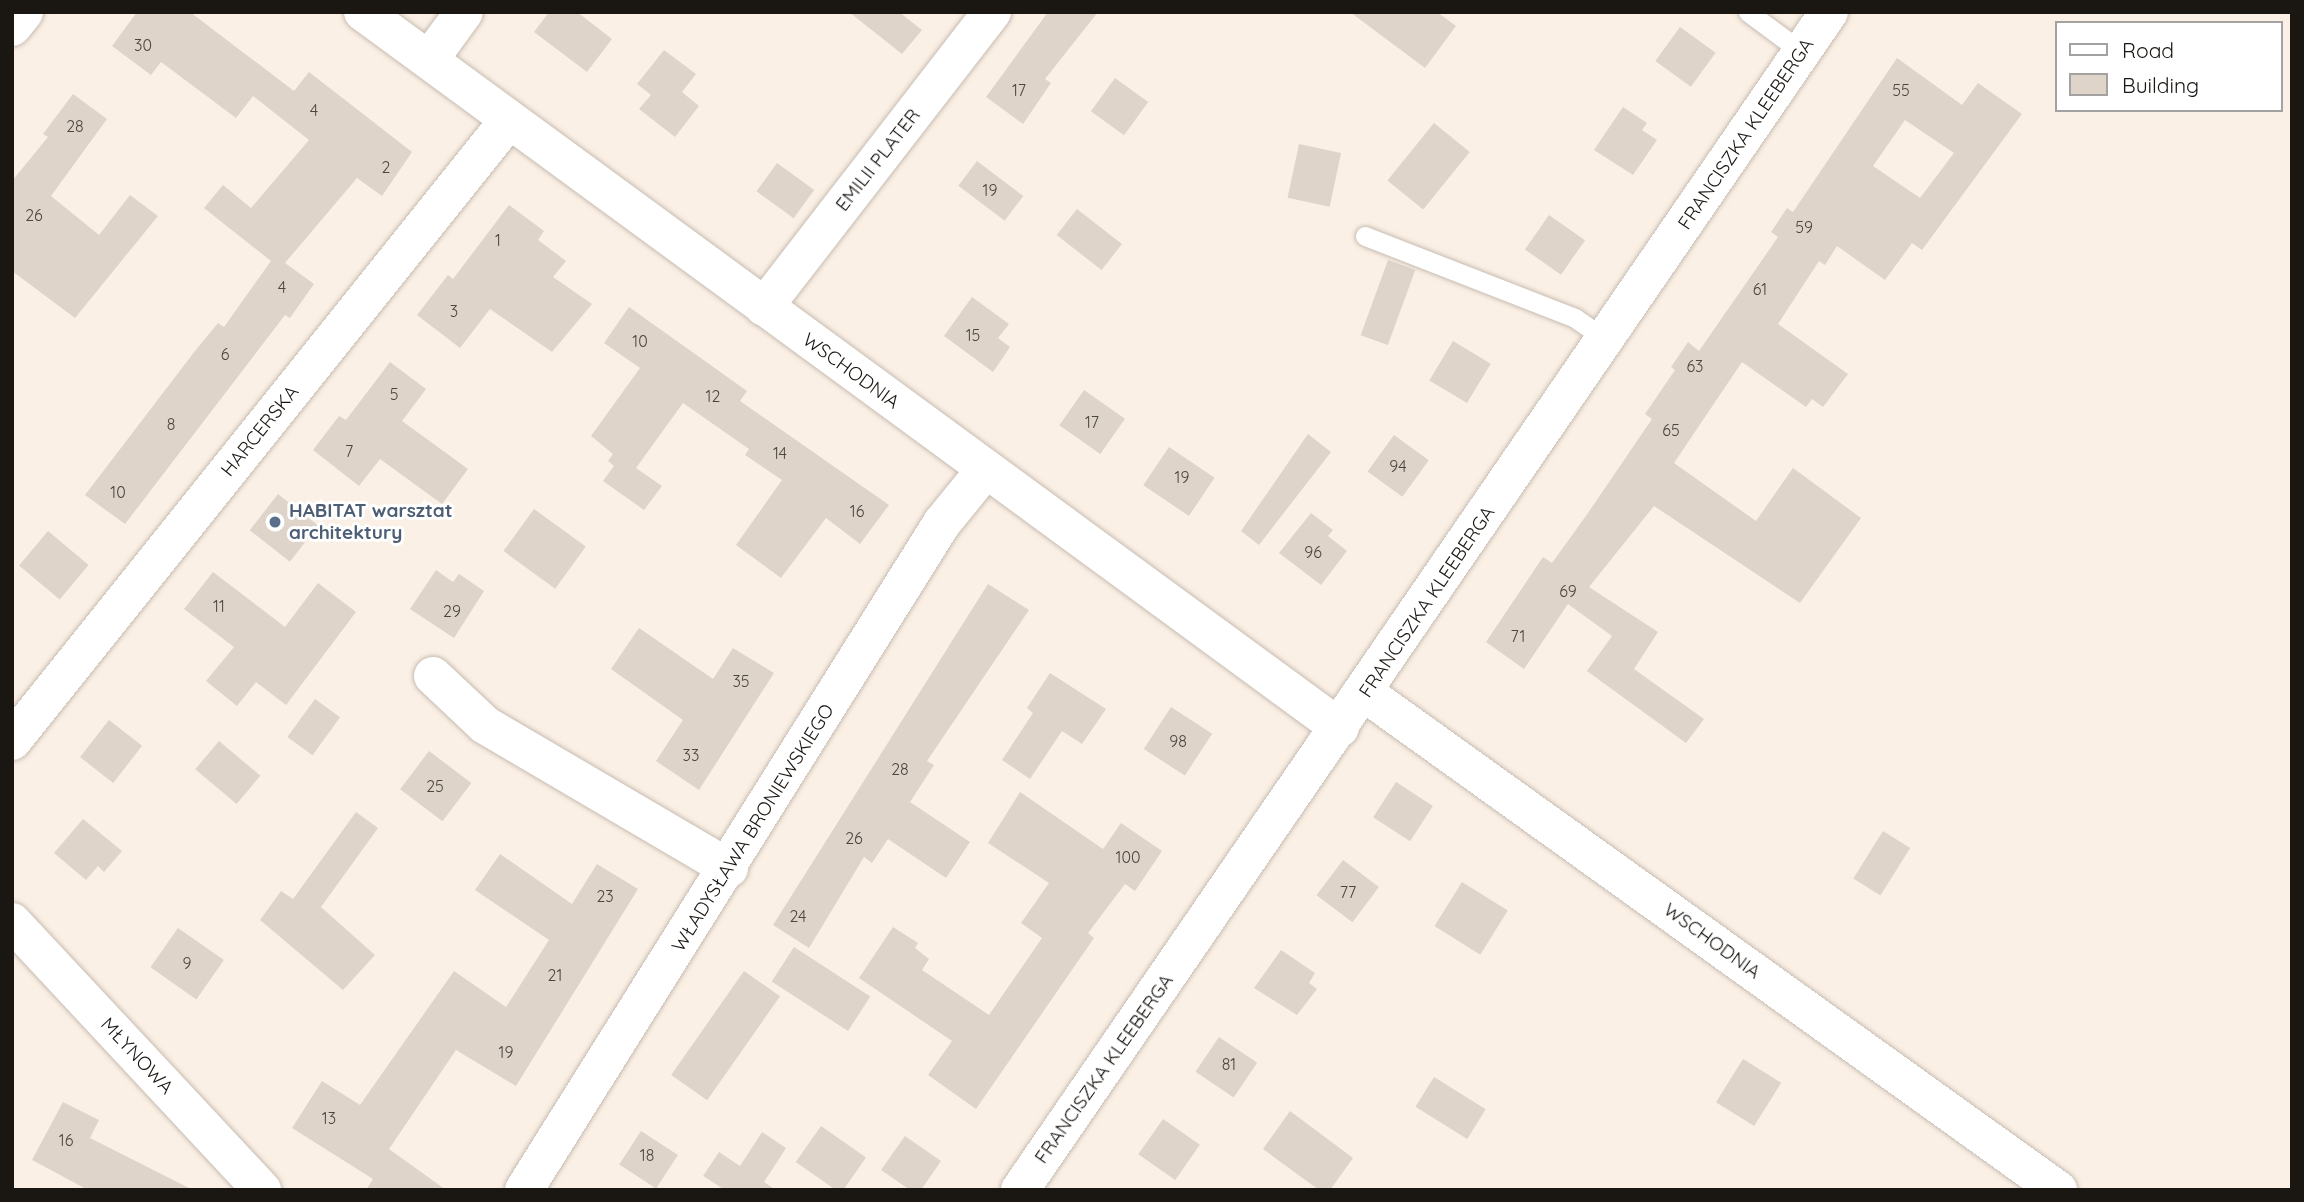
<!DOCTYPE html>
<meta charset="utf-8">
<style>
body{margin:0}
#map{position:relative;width:2304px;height:1202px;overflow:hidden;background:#fbf0e5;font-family:Quicksand,sans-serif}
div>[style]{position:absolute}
.building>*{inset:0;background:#ded4c9;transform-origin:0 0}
.roads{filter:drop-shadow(0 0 2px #c7bcb2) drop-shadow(0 0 2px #c7bcb2)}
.lane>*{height:19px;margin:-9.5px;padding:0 9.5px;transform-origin:9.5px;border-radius:9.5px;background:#fff}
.street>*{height:38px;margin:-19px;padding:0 19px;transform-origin:19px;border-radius:19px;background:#fff}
.secondary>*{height:38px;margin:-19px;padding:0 19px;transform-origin:19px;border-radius:19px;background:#fff}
.dots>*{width:19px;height:19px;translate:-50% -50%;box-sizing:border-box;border:4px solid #fff;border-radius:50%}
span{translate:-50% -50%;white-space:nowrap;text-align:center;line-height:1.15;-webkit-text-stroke:6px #fff;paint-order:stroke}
.number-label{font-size:16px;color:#4b4640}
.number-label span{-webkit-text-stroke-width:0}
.street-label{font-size:19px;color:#1a1612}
.service-label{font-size:19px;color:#4e5e75;font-weight:700}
.left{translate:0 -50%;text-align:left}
.frame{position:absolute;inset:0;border:14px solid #1a1612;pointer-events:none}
.legend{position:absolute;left:2055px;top:21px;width:228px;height:91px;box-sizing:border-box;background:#fff;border:2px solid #a3a2a0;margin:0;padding:9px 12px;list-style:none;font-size:21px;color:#1a1612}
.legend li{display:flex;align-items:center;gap:14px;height:35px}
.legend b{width:35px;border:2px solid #a3a2a0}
</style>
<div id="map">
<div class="building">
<div style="clip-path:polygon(137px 12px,190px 12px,294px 91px,309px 72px,412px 152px,382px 196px,357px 178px,285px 263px,314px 284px,290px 318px,285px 315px,125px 524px,85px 495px,195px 351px,218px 323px,224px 327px,271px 261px,204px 208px,223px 185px,251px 208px,309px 140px,253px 96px,236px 118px,161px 62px,151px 75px,112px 46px)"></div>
<div style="clip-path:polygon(549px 12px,577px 12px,612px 39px,587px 72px,534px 32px)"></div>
<div style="clip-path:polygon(849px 12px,899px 12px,922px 30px,902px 54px)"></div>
<div style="clip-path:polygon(1048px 12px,1098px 12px,1045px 79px,1051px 83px,1023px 124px,986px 97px)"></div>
<div style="clip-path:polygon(1350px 12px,1437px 12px,1456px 26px,1425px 68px)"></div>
<div style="left:1680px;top:27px;width:44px;height:42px;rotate:36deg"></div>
<div style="clip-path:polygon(664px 50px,696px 74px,682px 92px,699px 106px,675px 137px,639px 109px,651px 95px,637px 84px)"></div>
<div style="clip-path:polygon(evenodd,1897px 58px,1962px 105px,1978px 83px,2022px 114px,1922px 250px,1912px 243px,1885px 280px,1837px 246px,1825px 265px,1819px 261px,1778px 324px,1848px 374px,1823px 407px,1812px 399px,1806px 407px,1742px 362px,1674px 463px,1756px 521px,1793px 468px,1861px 518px,1800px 603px,1654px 506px,1589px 587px,1658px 632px,1634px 669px,1704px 719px,1686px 743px,1587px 671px,1612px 636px,1568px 604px,1524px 669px,1486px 642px,1543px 557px,1552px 563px,1588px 513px,1652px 419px,1645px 414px,1675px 370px,1671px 367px,1688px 342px,1699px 351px,1778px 237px,1771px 232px,1787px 208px,1793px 212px,1897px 58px,1905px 120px,1954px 153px,1920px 198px,1873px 166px,1905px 120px)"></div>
<div style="left:1115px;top:78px;width:41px;height:41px;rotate:36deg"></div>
<div style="clip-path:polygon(73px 94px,107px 119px,51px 196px,99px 235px,130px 195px,158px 216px,75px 318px,12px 271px,12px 181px,48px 137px,43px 134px)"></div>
<div style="clip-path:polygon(1623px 107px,1647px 123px,1642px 130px,1657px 140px,1633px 175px,1594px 150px)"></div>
<div style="left:1434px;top:123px;width:46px;height:74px;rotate:39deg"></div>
<div style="left:1299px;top:144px;width:43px;height:55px;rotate:12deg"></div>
<div style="left:977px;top:161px;width:58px;height:31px;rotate:37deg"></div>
<div style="left:777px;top:163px;width:46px;height:35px;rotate:36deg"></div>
<div style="clip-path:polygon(509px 205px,544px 231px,538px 240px,566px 261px,553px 277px,592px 304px,552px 352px,490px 309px,460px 348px,417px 315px,448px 275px,453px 279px)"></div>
<div style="left:1077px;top:209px;width:57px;height:33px;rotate:38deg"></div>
<div style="left:1549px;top:215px;width:44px;height:42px;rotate:35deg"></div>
<div style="left:1388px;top:260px;width:29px;height:80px;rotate:20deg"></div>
<div style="clip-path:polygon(972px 297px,1009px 324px,998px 338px,1010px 347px,993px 372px,944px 336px)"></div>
<div style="clip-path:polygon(629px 307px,747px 391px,740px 401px,889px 505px,860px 544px,826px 518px,781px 578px,736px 545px,782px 480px,745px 455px,749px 449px,683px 403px,636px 468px,662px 486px,644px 510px,603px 481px,614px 466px,608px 461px,613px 454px,591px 436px,640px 368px,604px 343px)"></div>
<div style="left:1453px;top:341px;width:44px;height:46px;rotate:31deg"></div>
<div style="clip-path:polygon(390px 362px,426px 389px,402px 421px,468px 469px,442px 504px,380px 459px,359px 486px,313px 450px,339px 416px,346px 420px)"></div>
<div style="left:1084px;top:390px;width:50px;height:43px;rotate:35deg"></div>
<div style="clip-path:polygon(1308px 434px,1331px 452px,1259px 545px,1241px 531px)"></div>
<div style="left:1394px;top:435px;width:43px;height:45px;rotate:36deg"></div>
<div style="left:1169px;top:447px;width:55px;height:46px;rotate:34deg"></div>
<div style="left:278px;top:494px;width:51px;height:46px;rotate:38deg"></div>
<div style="left:534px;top:509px;width:64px;height:52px;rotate:36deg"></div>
<div style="clip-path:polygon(1311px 513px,1333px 530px,1328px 536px,1347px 551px,1321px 585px,1279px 553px)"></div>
<div style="left:48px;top:531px;width:53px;height:45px;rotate:40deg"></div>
<div style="clip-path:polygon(436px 570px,453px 582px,459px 574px,484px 591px,454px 638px,410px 609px)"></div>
<div style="clip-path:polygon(213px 572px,285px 627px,318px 583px,356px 612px,286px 705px,256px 682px,237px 706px,206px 681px,234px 647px,184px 609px)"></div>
<div style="clip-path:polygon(988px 584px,1029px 610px,927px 761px,934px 765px,910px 802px,970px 842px,946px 878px,888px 839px,872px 863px,864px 857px,809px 948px,773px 925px)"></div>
<div style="clip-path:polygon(639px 628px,713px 679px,733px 648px,774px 673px,699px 790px,656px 761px,683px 720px,611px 669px)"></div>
<div style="clip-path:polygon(1050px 673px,1106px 709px,1082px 744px,1062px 731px,1030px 779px,1002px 760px,1033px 713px,1027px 708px)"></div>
<div style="left:315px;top:699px;width:31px;height:47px;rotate:36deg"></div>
<div style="left:1171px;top:707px;width:49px;height:50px;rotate:33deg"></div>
<div style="left:109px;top:720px;width:42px;height:47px;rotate:38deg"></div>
<div style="left:219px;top:741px;width:54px;height:37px;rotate:40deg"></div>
<div style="left:429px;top:751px;width:53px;height:48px;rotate:37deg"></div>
<div style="left:1396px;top:782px;width:44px;height:42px;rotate:33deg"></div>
<div style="clip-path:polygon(1020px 792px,1103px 849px,1121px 823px,1162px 851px,1135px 891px,1125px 884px,1088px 933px,1094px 938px,976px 1109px,928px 1075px,952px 1041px,859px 978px,893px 927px,918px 943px,915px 948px,929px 959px,922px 970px,989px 1015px,1042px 938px,1021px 923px,1049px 883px,988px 843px)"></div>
<div style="clip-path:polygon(356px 812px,378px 828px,321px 907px,375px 955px,343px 990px,260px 920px,281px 891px,293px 899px)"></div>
<div style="clip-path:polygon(83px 819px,122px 851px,104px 872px,98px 866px,86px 880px,54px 853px)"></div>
<div style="left:1883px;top:831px;width:32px;height:56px;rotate:32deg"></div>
<div style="clip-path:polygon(500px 854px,572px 904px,597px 864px,638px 889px,516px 1086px,456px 1050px,389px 1149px,446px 1190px,366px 1190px,373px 1179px,292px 1128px,322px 1081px,360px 1105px,454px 971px,506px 1007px,549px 940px,475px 890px)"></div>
<div style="left:1343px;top:860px;width:45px;height:44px;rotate:37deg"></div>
<div style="left:1462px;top:882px;width:54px;height:52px;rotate:32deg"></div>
<div style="left:178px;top:928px;width:56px;height:48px;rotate:35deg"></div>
<div style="left:794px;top:947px;width:91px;height:41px;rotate:33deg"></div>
<div style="clip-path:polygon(1281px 950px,1315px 973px,1309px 983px,1317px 989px,1297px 1015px,1254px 988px)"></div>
<div style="left:744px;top:971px;width:44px;height:127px;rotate:35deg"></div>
<div style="left:1219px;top:1037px;width:46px;height:42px;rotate:34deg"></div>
<div style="left:1743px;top:1059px;width:45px;height:51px;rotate:32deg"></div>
<div style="left:1434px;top:1077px;width:61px;height:35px;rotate:32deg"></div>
<div style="clip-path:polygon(63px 1102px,99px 1120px,90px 1138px,193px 1190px,88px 1190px,32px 1160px)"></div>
<div style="clip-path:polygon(1290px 1111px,1353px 1158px,1330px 1190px,1319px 1190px,1263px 1149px)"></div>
<div style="left:1163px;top:1119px;width:45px;height:43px;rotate:35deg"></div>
<div style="left:821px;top:1126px;width:55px;height:44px;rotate:35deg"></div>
<div style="left:641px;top:1131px;width:44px;height:40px;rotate:33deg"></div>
<div style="clip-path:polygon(762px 1132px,786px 1148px,764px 1182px,776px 1190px,725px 1190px,703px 1176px,719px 1152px,740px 1166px)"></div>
<div style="clip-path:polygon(905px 1136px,941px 1161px,921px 1190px,910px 1190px,881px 1170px)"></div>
</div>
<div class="roads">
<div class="lane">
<div style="left:1748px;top:12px;width:67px;rotate:36.5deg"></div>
<div style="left:1365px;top:236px;width:225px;rotate:21.3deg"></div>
<div style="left:1575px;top:318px;width:38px;rotate:35deg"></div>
</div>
<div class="street">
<div style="left:363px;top:12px;width:1211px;rotate:36.24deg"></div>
<div style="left:12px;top:27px;width:19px;rotate:-51deg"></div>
<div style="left:429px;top:60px;width:59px;rotate:-53.9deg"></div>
<div style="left:764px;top:307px;width:373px;rotate:-52.3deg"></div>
<div style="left:433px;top:676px;width:71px;rotate:43.3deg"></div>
<div style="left:485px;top:725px;width:283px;rotate:30.4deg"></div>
<div style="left:1365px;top:693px;width:853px;rotate:35.65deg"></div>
<div style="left:12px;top:741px;width:794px;rotate:-51.34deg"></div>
<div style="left:12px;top:922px;width:367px;rotate:47deg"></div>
<div style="left:524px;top:1190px;width:787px;rotate:-57.93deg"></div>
<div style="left:942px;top:523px;width:68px;rotate:-50.9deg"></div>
</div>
<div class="secondary">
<div style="left:1020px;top:1190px;width:1429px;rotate:-55.52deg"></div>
</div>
</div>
<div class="dots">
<div style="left:275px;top:522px;background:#5c6f8a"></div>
</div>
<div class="number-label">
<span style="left:143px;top:45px">30</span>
<span style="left:1019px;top:90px">17</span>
<span style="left:1901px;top:90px">55</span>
<span style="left:314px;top:110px">4</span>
<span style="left:75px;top:126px">28</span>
<span style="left:386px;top:167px">2</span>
<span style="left:990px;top:190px">19</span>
<span style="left:34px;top:215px">26</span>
<span style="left:1804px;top:227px">59</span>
<span style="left:498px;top:240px">1</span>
<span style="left:282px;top:287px">4</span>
<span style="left:1760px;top:289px">61</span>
<span style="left:454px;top:311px">3</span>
<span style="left:973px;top:335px">15</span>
<span style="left:640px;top:341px">10</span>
<span style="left:225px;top:354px">6</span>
<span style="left:1695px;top:366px">63</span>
<span style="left:394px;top:394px">5</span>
<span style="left:713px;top:396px">12</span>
<span style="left:1092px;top:422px">17</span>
<span style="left:171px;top:424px">8</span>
<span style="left:1671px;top:430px">65</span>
<span style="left:349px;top:451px">7</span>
<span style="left:780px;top:453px">14</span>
<span style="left:1398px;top:466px">94</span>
<span style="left:1182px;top:477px">19</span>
<span style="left:118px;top:492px">10</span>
<span style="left:857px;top:511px">16</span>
<span style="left:1313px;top:552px">96</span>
<span style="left:1568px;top:591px">69</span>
<span style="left:219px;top:606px">11</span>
<span style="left:452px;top:611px">29</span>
<span style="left:1518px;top:636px">71</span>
<span style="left:741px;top:681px">35</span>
<span style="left:1178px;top:741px">98</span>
<span style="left:691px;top:755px">33</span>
<span style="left:900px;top:769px">28</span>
<span style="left:435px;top:786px">25</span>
<span style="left:854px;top:838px">26</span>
<span style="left:1128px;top:857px">100</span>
<span style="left:1348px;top:892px">77</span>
<span style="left:605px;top:896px">23</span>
<span style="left:798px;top:916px">24</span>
<span style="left:187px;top:963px">9</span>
<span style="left:555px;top:975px">21</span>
<span style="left:506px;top:1052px">19</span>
<span style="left:1229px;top:1064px">81</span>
<span style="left:329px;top:1118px">13</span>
<span style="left:66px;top:1140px">16</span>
<span style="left:647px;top:1155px">18</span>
</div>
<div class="street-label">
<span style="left:1746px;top:134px;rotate:-56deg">FRANCISZKA KLEEBERGA</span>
<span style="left:878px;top:160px;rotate:-52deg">EMILII PLATER</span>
<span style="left:851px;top:371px;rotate:36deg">WSCHODNIA</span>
<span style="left:260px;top:431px;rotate:-51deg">HARCERSKA</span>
<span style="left:1427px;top:602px;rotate:-56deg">FRANCISZKA KLEEBERGA</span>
<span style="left:753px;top:828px;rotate:-58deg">WŁADYSŁAWA BRONIEWSKIEGO</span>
<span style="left:1712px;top:941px;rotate:36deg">WSCHODNIA</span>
<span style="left:137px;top:1056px;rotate:47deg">MŁYNOWA</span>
<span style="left:1104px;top:1069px;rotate:-55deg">FRANCISZKA KLEEBERGA</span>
</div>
<div class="service-label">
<span class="left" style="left:289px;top:522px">HABITAT warsztat<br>architektury</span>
</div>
<div class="frame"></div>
<ul class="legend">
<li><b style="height:9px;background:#fff"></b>Road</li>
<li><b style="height:19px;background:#ded4c9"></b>Building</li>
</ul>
</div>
